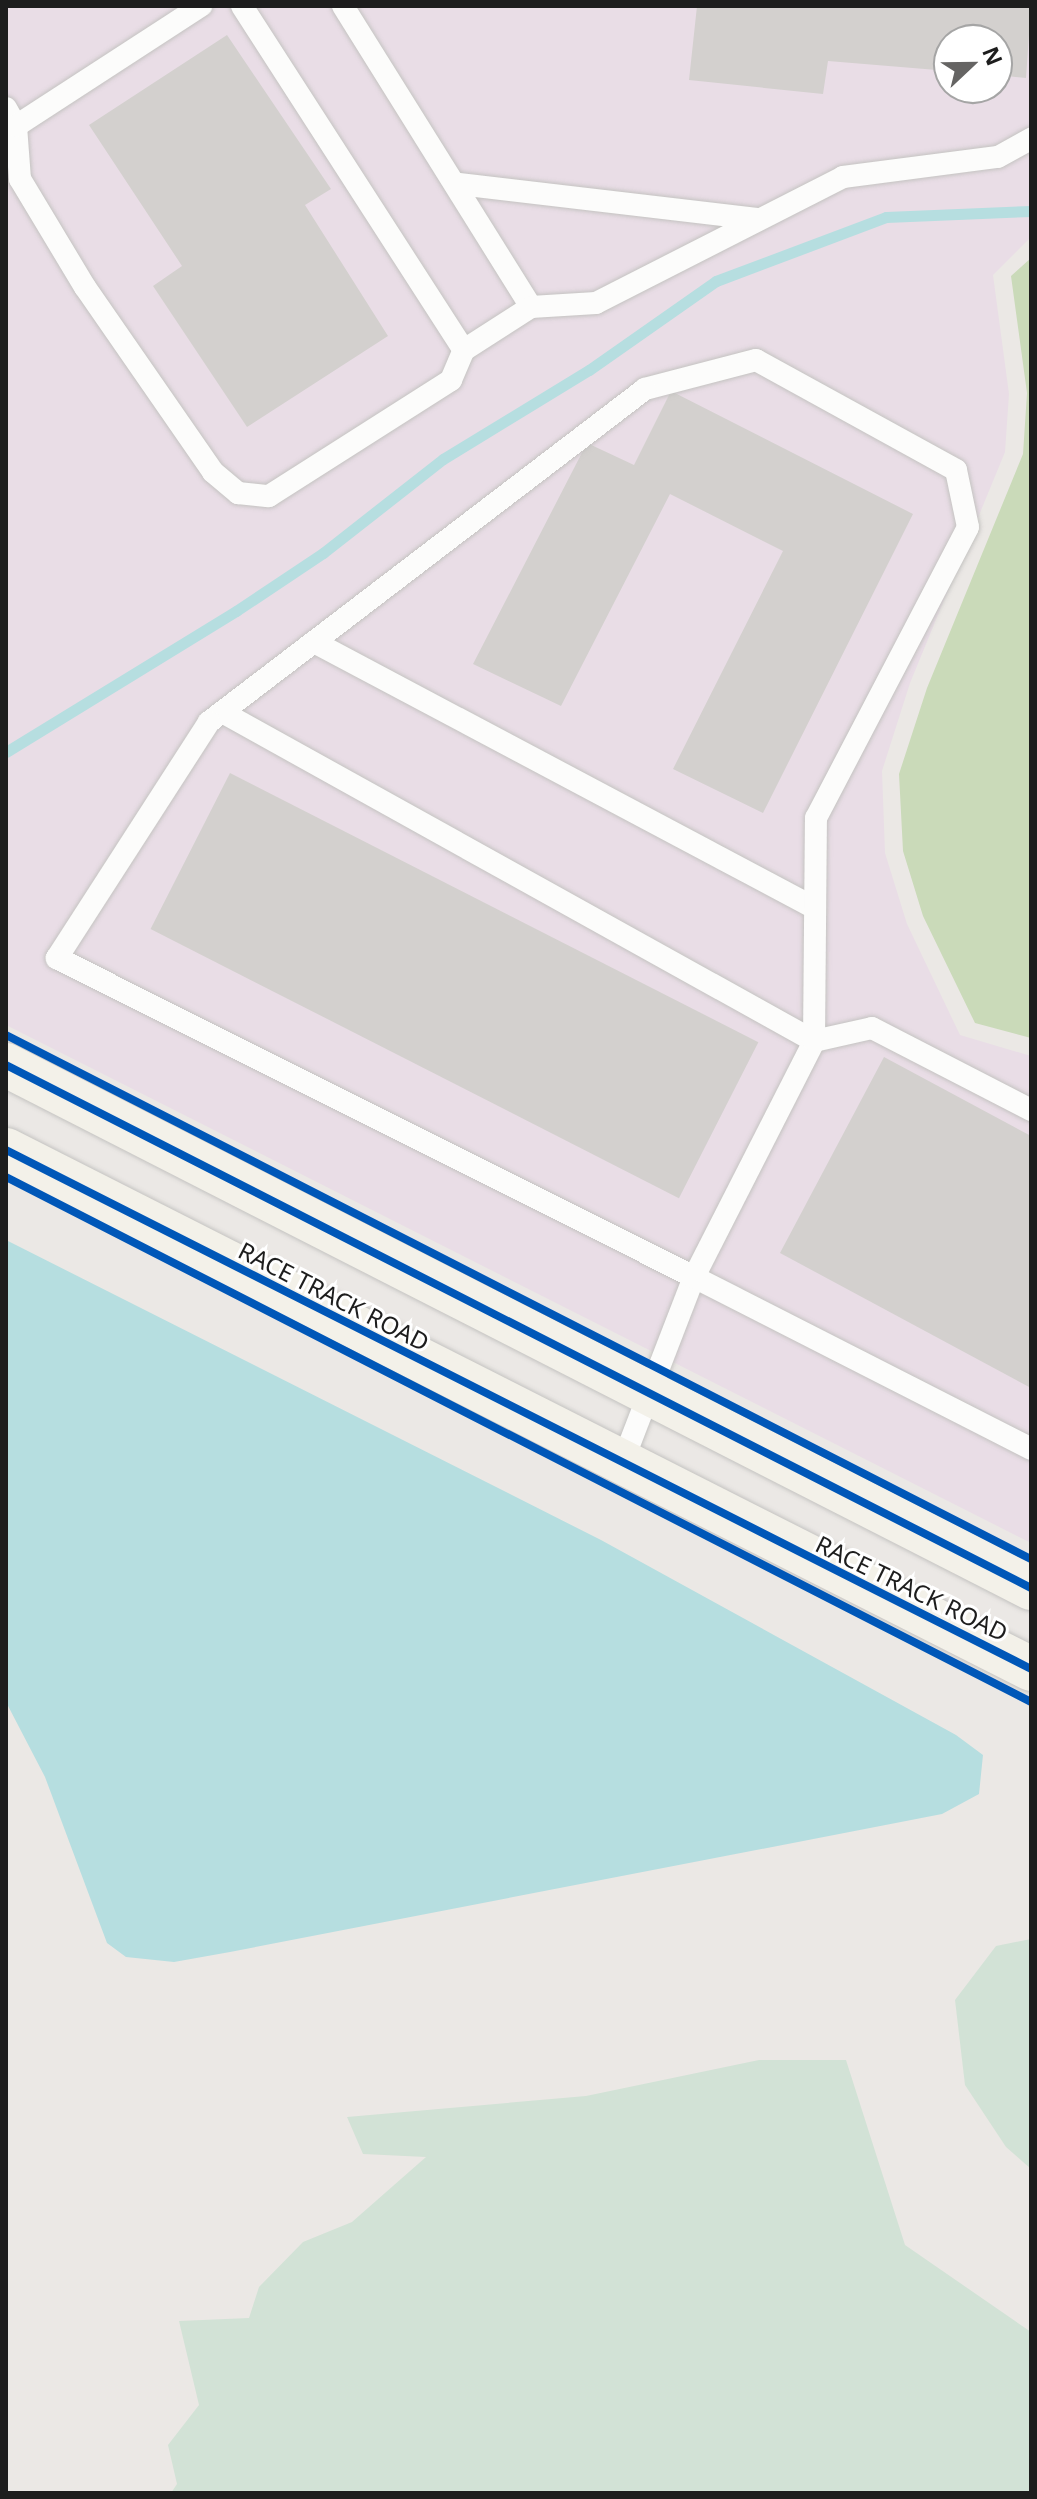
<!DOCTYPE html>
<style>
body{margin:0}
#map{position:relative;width:1037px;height:2499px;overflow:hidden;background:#ebe8e5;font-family:"Noto Sans",sans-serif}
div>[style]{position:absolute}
.industrial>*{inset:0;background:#e9dde6}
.forest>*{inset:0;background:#cadab9}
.wetland>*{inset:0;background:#d2e2d6}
.water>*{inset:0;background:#b6dee0}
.stream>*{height:11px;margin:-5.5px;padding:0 5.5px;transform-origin:5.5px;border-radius:5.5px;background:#b6dee0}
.building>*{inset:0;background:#d3d0ce;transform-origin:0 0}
.roads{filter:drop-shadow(0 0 2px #c4c3c1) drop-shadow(0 0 2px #c4c3c1)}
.lane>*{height:22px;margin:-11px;padding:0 11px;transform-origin:11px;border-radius:11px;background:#fcfcfb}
.secondary>*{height:44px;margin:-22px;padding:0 22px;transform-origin:22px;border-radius:22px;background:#f3f1e9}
.cycleway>*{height:8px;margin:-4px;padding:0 4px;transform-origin:4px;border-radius:4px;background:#0057b8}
span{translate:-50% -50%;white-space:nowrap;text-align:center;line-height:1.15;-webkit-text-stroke:6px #fff;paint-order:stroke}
.street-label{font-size:24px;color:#1d1d1d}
.frame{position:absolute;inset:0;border:8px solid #1d1d1d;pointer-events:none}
.north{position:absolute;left:933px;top:24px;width:80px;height:80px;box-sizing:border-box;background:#fff;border:2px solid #a5a5a5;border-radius:50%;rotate:68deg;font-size:22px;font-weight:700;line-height:32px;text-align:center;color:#1d1d1d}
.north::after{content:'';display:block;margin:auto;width:28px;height:36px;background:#656463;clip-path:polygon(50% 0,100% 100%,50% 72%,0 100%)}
</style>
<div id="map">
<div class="industrial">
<div style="clip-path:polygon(evenodd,6px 6px,1031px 6px,1031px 237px,993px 275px,1009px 394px,1005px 452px,910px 683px,882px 771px,885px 853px,907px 924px,960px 1035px,1031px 1056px,1031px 1543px,6px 1025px,6px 6px,949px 40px,997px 40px,997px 88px,949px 88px,949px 40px)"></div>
</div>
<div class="forest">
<div style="clip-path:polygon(1031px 258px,1031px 1038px,975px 1023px,923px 916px,903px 851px,899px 774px,927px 688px,1023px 454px,1027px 393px,1011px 276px)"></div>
</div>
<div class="wetland">
<div style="clip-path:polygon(1031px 1939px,1031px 2169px,1006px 2147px,965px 2085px,955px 2000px,996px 1946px)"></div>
<div style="clip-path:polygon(759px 2060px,846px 2060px,905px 2245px,1031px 2332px,1031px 2493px,171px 2493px,177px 2484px,168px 2445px,199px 2405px,179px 2321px,249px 2318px,259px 2287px,303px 2242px,352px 2222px,426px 2157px,363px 2154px,347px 2117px,586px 2096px)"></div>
</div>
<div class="water">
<div style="clip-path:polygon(6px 1240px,601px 1540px,956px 1735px,983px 1755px,979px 1794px,942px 1814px,230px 1952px,174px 1962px,126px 1957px,107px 1943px,45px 1777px,6px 1702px)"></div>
</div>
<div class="stream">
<div style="left:6px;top:752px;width:270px;rotate:-31.5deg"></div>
<div style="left:236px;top:611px;width:105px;rotate:-33.7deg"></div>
<div style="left:323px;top:553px;width:152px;rotate:-38.1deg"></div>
<div style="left:443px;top:459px;width:171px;rotate:-31.4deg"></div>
<div style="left:589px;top:370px;width:155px;rotate:-35deg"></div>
<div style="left:716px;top:281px;width:182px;rotate:-20.6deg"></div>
<div style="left:886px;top:217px;width:145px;rotate:-2.4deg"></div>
</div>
<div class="building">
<div style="clip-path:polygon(697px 6px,1031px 6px,1026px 78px,997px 75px,997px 40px,949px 40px,949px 71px,828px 61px,823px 94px,689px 80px)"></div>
<div style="clip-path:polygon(227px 35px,331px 189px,305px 205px,388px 336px,247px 427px,153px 286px,182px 266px,89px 125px)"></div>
<div style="clip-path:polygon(671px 391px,913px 514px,763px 813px,673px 769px,783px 551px,670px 494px,561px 706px,473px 664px,587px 443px,634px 465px)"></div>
<div style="left:230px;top:773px;width:593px;height:175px;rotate:27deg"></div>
<div style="clip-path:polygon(884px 1057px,1031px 1136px,1031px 1388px,780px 1253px)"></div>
</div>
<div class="roads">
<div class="lane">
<div style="left:242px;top:6px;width:409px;rotate:57.2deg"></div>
<div style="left:343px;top:6px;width:355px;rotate:58deg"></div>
<div style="left:6px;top:108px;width:21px;rotate:61deg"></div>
<div style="left:16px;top:126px;width:53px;rotate:85.7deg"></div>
<div style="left:20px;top:179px;width:126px;rotate:59deg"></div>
<div style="left:85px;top:287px;width:225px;rotate:55.3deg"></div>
<div style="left:213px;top:472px;width:33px;rotate:40deg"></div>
<div style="left:238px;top:493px;width:31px;rotate:6deg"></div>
<div style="left:269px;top:496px;width:216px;rotate:-32.5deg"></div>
<div style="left:451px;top:380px;width:33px;rotate:-67deg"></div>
<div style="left:464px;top:350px;width:80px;rotate:-32.7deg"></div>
<div style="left:531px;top:307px;width:65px;rotate:-3.5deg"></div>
<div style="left:596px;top:303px;width:277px;rotate:-27deg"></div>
<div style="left:843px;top:177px;width:156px;rotate:-7.4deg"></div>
<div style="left:998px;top:157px;width:38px;rotate:-29deg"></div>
<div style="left:16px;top:126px;width:221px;rotate:-33deg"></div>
<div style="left:459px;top:184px;width:302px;rotate:6.7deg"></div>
<div style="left:314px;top:642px;width:567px;rotate:27.97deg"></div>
<div style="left:222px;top:712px;width:677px;rotate:29.06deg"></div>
<div style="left:814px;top:1041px;width:59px;rotate:-12.6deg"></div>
<div style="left:872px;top:1028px;width:179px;rotate:27.3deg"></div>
<div style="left:621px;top:1466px;width:203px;rotate:-68.9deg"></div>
<div style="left:694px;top:1277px;width:265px;rotate:-63deg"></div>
<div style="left:814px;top:1041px;width:223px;rotate:-89.5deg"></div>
<div style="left:816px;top:818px;width:328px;rotate:-62.4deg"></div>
<div style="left:968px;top:527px;width:58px;rotate:-101.9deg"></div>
<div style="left:956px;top:470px;width:228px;rotate:-151.2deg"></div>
<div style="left:756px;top:360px;width:115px;rotate:165.4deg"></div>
<div style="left:645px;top:389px;width:549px;rotate:142.63deg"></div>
<div style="left:209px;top:722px;width:281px;rotate:122.8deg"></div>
<div style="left:57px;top:958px;width:712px;rotate:26.6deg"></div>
<div style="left:694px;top:1277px;width:378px;rotate:27deg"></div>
</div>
<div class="secondary">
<div style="left:6px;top:1065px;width:1151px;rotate:27.03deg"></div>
<div style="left:6px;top:1150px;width:1149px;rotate:26.85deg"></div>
</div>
</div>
<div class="cycleway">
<div style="left:6px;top:1035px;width:1151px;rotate:27.08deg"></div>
<div style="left:6px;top:1065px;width:1151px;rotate:27.03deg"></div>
<div style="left:6px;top:1150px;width:1149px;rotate:26.85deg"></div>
<div style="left:6px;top:1177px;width:1152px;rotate:27.12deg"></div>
</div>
<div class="street-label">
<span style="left:334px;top:1296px;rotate:27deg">RACE TRACK ROAD</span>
<span style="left:912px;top:1588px;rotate:26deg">RACE TRACK ROAD</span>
</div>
<div class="frame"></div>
<div class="north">N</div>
</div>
